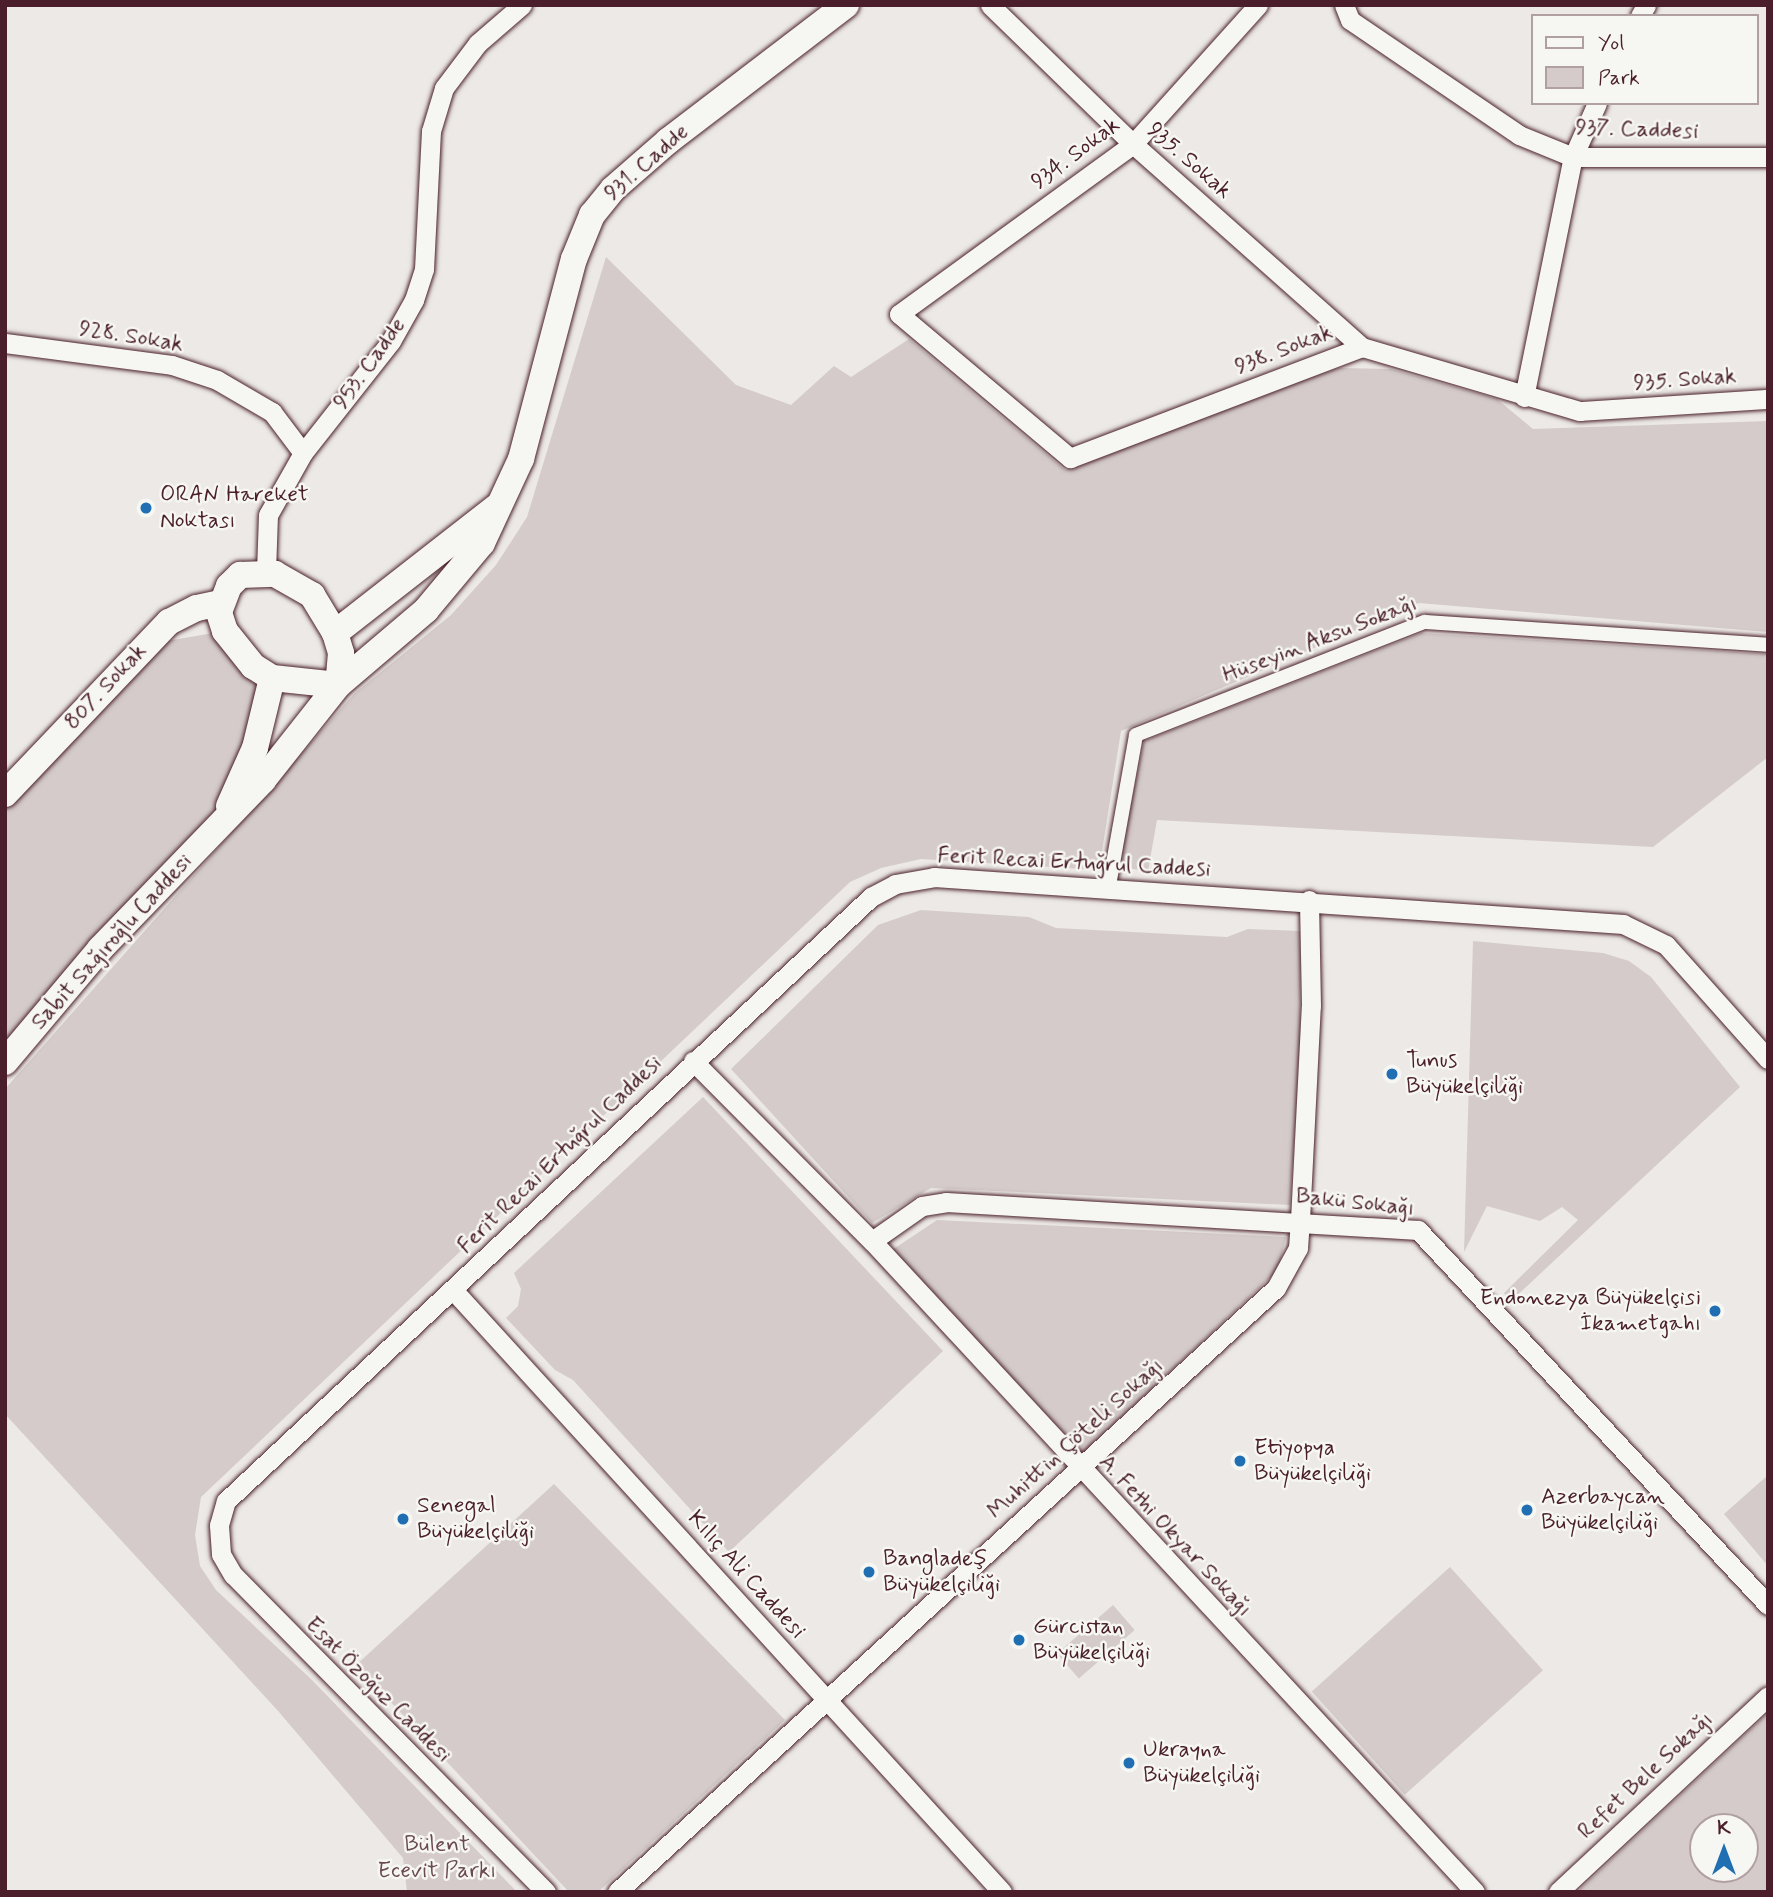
<!DOCTYPE html>
<meta charset="utf-8">
<style>
body{margin:0}
#map{position:relative;width:1773px;height:1897px;overflow:hidden;background:#ece9e6;font-family:Mynerve,sans-serif}
div>[style]{position:absolute}
.green>*{inset:0;background:#d4cbca;transform-origin:0 0}
.roads{filter:drop-shadow(0 0 2px #4a1f2b) drop-shadow(0 0 2px #4a1f2b)}
.pedestrian>*{height:14px;margin:-7px;padding:0 7px;transform-origin:7px;border-radius:7px;background:#f6f6f2}
.minor>*{height:19px;margin:-9.5px;padding:0 9.5px;transform-origin:9.5px;border-radius:9.5px;background:#f6f6f2}
.secondary>*{height:26px;margin:-13px;padding:0 13px;transform-origin:13px;border-radius:13px;background:#f6f6f2}
.dots>*{width:19px;height:19px;translate:-50% -50%;box-sizing:border-box;border:4px solid #f6f6f2;border-radius:50%}
span{translate:-50% -50%;white-space:nowrap;text-align:center;line-height:1.15;-webkit-text-stroke:5px #f6f6f2;paint-order:stroke}
.street-label{font-size:23px;color:#4a1f2b}
.poi-label{font-size:23px;color:#4a1f2b}
.left{translate:0 -50%;text-align:left}
.right{translate:-100% -50%;text-align:right}
.park-label{font-size:23px;color:#6c4a53}
.frame{position:absolute;inset:0;border:7px solid #4a1f2b;pointer-events:none}
.legend{position:absolute;left:1531px;top:14px;width:228px;height:91px;box-sizing:border-box;background:#f6f6f2;border:2px solid #b1a0a2;margin:0;padding:9px 12px;list-style:none;font-size:21px;color:#4a1f2b}
.legend li{display:flex;align-items:center;gap:14px;height:35px}
.legend b{width:35px;border:2px solid #b1a0a2}
.north{position:absolute;left:1689px;top:1813px;width:70px;height:70px;box-sizing:border-box;background:#f6f6f2;border:2px solid #b1a0a2;border-radius:50%;rotate:0deg;font-size:19px;font-weight:700;line-height:28px;text-align:center;color:#4a1f2b}
.north::after{content:'';display:block;margin:auto;width:24px;height:32px;background:#1f6fb2;clip-path:polygon(50% 0,100% 100%,50% 72%,0 100%)}
</style>
<div id="map">
<div class="green">
<div style="clip-path:polygon(606px 257px,736px 385px,791px 405px,834px 366px,851px 377px,909px 339px,1065px 470px,1233px 402px,1339px 368px,1391px 369px,1497px 399px,1533px 429px,1768px 421px,1768px 632px,1419px 603px,1121px 731px,1099px 870px,921px 859px,881px 868px,850px 882px,201px 1497px,195px 1535px,200px 1566px,216px 1590px,312px 1680px,517px 1892px,407px 1892px,403px 1858px,279px 1712px,5px 1414px,5px 1089px,354px 694px,451px 615px,496px 565px,527px 517px)"></div>
<div style="clip-path:polygon(225px 631px,272px 678px,221px 823px,5px 1062px,5px 794px,161px 642px)"></div>
<div style="clip-path:polygon(1421px 633px,1768px 654px,1768px 757px,1653px 847px,1157px 820px,1148px 871px,1118px 867px,1144px 741px)"></div>
<div style="clip-path:polygon(921px 910px,1029px 917px,1056px 928px,1227px 937px,1248px 929px,1300px 931px,1300px 1051px,1290px 1205px,931px 1188px,872px 1223px,731px 1069px,878px 925px)"></div>
<div style="clip-path:polygon(1473px 941px,1603px 953px,1629px 961px,1651px 977px,1740px 1087px,1510px 1302px,1504px 1293px,1578px 1220px,1562px 1207px,1540px 1221px,1487px 1206px,1464px 1252px)"></div>
<div style="clip-path:polygon(703px 1097px,943px 1351px,729px 1552px,573px 1380px,555px 1370px,506px 1318px,518px 1306px,521px 1289px,514px 1273px)"></div>
<div style="clip-path:polygon(937px 1220px,1286px 1237px,1278px 1270px,1081px 1455px,892px 1250px)"></div>
<div style="clip-path:polygon(1768px 1475px,1768px 1566px,1724px 1514px)"></div>
<div style="clip-path:polygon(554px 1484px,785px 1720px,598px 1892px,569px 1892px,356px 1665px)"></div>
<div style="left:1450px;top:1567px;width:139px;height:186px;rotate:48deg"></div>
<div style="left:1113px;top:1605px;width:33px;height:74px;rotate:49deg"></div>
<div style="clip-path:polygon(evenodd,1768px 1713px,1768px 1892px,1577px 1892px,1768px 1713px,1703px 1827px,1745px 1827px,1745px 1869px,1703px 1869px,1703px 1827px)"></div>
</div>
<div class="roads">
<div class="pedestrian">
<div style="left:1108px;top:891px;width:158px;rotate:-79.8deg"></div>
<div style="left:1136px;top:735px;width:310px;rotate:-21.4deg"></div>
<div style="left:1425px;top:622px;width:344px;rotate:3.8deg"></div>
</div>
<div class="minor">
<div style="left:990px;top:5px;width:199px;rotate:44.2deg"></div>
<div style="left:1133px;top:144px;width:306px;rotate:41.6deg"></div>
<div style="left:1258px;top:5px;width:187px;rotate:132deg"></div>
<div style="left:1133px;top:144px;width:289px;rotate:144deg"></div>
<div style="left:899px;top:314px;width:224px;rotate:40.1deg"></div>
<div style="left:1070px;top:458px;width:312px;rotate:-20.8deg"></div>
<div style="left:1362px;top:347px;width:227px;rotate:16.4deg"></div>
<div style="left:1580px;top:411px;width:188px;rotate:-3.7deg"></div>
<div style="left:1344px;top:5px;width:16px;rotate:68deg"></div>
<div style="left:1350px;top:20px;width:204px;rotate:34.2deg"></div>
<div style="left:1519px;top:135px;width:58px;rotate:22.2deg"></div>
<div style="left:1573px;top:157px;width:195px"></div>
<div style="left:1640px;top:16px;width:13px;rotate:-61deg"></div>
<div style="left:5px;top:343px;width:168px;rotate:7.5deg"></div>
<div style="left:172px;top:365px;width:47px;rotate:18.4deg"></div>
<div style="left:217px;top:380px;width:64px;rotate:30.2deg"></div>
<div style="left:272px;top:412px;width:51px;rotate:52.9deg"></div>
<div style="left:1524px;top:397px;width:245px;rotate:-78.5deg"></div>
<div style="left:1573px;top:157px;width:59px;rotate:-66deg"></div>
<div style="left:266px;top:572px;width:57px;rotate:-88deg"></div>
<div style="left:268px;top:515px;width:71px;rotate:-60.6deg"></div>
<div style="left:303px;top:453px;width:142px;rotate:-51.8deg"></div>
<div style="left:391px;top:341px;width:47px;rotate:-60.7deg"></div>
<div style="left:414px;top:300px;width:33px;rotate:-72deg"></div>
<div style="left:424px;top:269px;width:138px;rotate:-87.1deg"></div>
<div style="left:431px;top:131px;width:45px;rotate:-73.2deg"></div>
<div style="left:444px;top:88px;width:56px;rotate:-52.9deg"></div>
<div style="left:478px;top:43px;width:58px;rotate:-40.8deg"></div>
<div style="left:693px;top:1061px;width:254px;rotate:45.2deg"></div>
<div style="left:872px;top:1241px;width:887px;rotate:47.19deg"></div>
<div style="left:872px;top:1241px;width:61px;rotate:-35deg"></div>
<div style="left:922px;top:1206px;width:24px;rotate:-9deg"></div>
<div style="left:946px;top:1202px;width:473px;rotate:3.4deg"></div>
<div style="left:1418px;top:1230px;width:513px;rotate:46.97deg"></div>
<div style="left:454px;top:1291px;width:813px;rotate:47.64deg"></div>
<div style="left:546px;top:1892px;width:445px;rotate:-134.6deg"></div>
<div style="left:233px;top:1575px;width:24px;rotate:-120deg"></div>
<div style="left:221px;top:1554px;width:29px;rotate:-94deg"></div>
<div style="left:219px;top:1525px;width:25px;rotate:-74deg"></div>
<div style="left:226px;top:1501px;width:884px;rotate:-43.12deg"></div>
<div style="left:871px;top:897px;width:27px;rotate:-28deg"></div>
<div style="left:895px;top:884px;width:40px;rotate:-10deg"></div>
<div style="left:934px;top:877px;width:691px;rotate:3.9deg"></div>
<div style="left:1623px;top:924px;width:48px;rotate:26deg"></div>
<div style="left:1666px;top:945px;width:153px;rotate:48.2deg"></div>
<div style="left:617px;top:1892px;width:894px;rotate:-42.51deg"></div>
<div style="left:1276px;top:1288px;width:46px;rotate:-61.2deg"></div>
<div style="left:1298px;top:1248px;width:28px;rotate:-86deg"></div>
<div style="left:1300px;top:1220px;width:214px;rotate:-87.1deg"></div>
<div style="left:1311px;top:1006px;width:106px;rotate:-91.1deg"></div>
<div style="left:1558px;top:1892px;width:287px;rotate:-43deg"></div>
</div>
<div class="secondary">
<div style="left:275px;top:574px;width:43px;rotate:29.6deg"></div>
<div style="left:312px;top:595px;width:44px;rotate:58.8deg"></div>
<div style="left:335px;top:633px;width:21px;rotate:73deg"></div>
<div style="left:341px;top:653px;width:32px;rotate:95deg"></div>
<div style="left:338px;top:685px;width:66px;rotate:-173.9deg"></div>
<div style="left:272px;top:678px;width:22px;rotate:-148deg"></div>
<div style="left:253px;top:666px;width:45px;rotate:-128.7deg"></div>
<div style="left:225px;top:631px;width:20px;rotate:-108deg"></div>
<div style="left:219px;top:612px;width:28px;rotate:-69deg"></div>
<div style="left:229px;top:586px;width:16px;rotate:-45deg"></div>
<div style="left:240px;top:575px;width:35px;rotate:-2deg"></div>
<div style="left:335px;top:633px;width:204px;rotate:-38deg"></div>
<div style="left:5px;top:794px;width:238px;rotate:-46.4deg"></div>
<div style="left:169px;top:622px;width:31px;rotate:-27deg"></div>
<div style="left:197px;top:608px;width:25px;rotate:-12deg"></div>
<div style="left:229px;top:806px;width:64px;rotate:-65.9deg"></div>
<div style="left:255px;top:748px;width:72px;rotate:-76.3deg"></div>
<div style="left:5px;top:1062px;width:148px;rotate:-49.9deg"></div>
<div style="left:100px;top:949px;width:235px;rotate:-46deg"></div>
<div style="left:263px;top:780px;width:121px;rotate:-51.7deg"></div>
<div style="left:338px;top:685px;width:116px;rotate:-40.4deg"></div>
<div style="left:426px;top:610px;width:87px;rotate:-50.1deg"></div>
<div style="left:482px;top:543px;width:93px;rotate:-65.1deg"></div>
<div style="left:521px;top:459px;width:207px;rotate:-75.2deg"></div>
<div style="left:574px;top:259px;width:48px;rotate:-67.8deg"></div>
<div style="left:592px;top:215px;width:33px;rotate:-51deg"></div>
<div style="left:613px;top:189px;width:73px;rotate:-41.1deg"></div>
<div style="left:668px;top:141px;width:224px;rotate:-37.4deg"></div>
</div>
</div>
<div class="dots">
<div style="left:146px;top:508px;background:#1f6fb2"></div>
<div style="left:1392px;top:1074px;background:#1f6fb2"></div>
<div style="left:1715px;top:1311px;background:#1f6fb2"></div>
<div style="left:1240px;top:1461px;background:#1f6fb2"></div>
<div style="left:1527px;top:1510px;background:#1f6fb2"></div>
<div style="left:403px;top:1519px;background:#1f6fb2"></div>
<div style="left:869px;top:1572px;background:#1f6fb2"></div>
<div style="left:1019px;top:1640px;background:#1f6fb2"></div>
<div style="left:1129px;top:1763px;background:#1f6fb2"></div>
</div>
<div class="street-label">
<span style="left:1637px;top:130px;rotate:2deg">937. Caddesi</span>
<span style="left:1076px;top:154px;rotate:-37deg">934. Sokak</span>
<span style="left:1189px;top:161px;rotate:41deg">935. Sokak</span>
<span style="left:647px;top:163px;rotate:-41deg">931. Cadde</span>
<span style="left:131px;top:337px;rotate:9deg">928. Sokak</span>
<span style="left:1284px;top:350px;rotate:-21deg">938. Sokak</span>
<span style="left:370px;top:364px;rotate:-54deg">953. Cadde</span>
<span style="left:1685px;top:380px;rotate:-4deg">935. Sokak</span>
<span style="left:1320px;top:640px;rotate:-21deg">Hüseyin Aksu Sokağı</span>
<span style="left:106px;top:687px;rotate:-47deg">807. Sokak</span>
<span style="left:1074px;top:863px;rotate:3deg">Ferit Recai Ertuğrul Caddesi</span>
<span style="left:112px;top:942px;rotate:-48deg">Sabit Sağıroğlu Caddesi</span>
<span style="left:560px;top:1155px;rotate:-44deg">Ferit Recai Ertuğrul Caddesi</span>
<span style="left:1355px;top:1203px;rotate:6deg">Bakü Sokağı</span>
<span style="left:1076px;top:1439px;rotate:-42deg">Muhittin Çöteli Sokağı</span>
<span style="left:1175px;top:1536px;rotate:47deg">A. Fethi Okyar Sokağı</span>
<span style="left:746px;top:1575px;rotate:48deg">Kılıç Ali Caddesi</span>
<span style="left:378px;top:1690px;rotate:45deg">Esat Özoğuz Caddesi</span>
<span style="left:1646px;top:1776px;rotate:-43deg">Refet Bele Sokağı</span>
</div>
<div class="poi-label">
<span class="left" style="left:160px;top:508px">ORAN Hareket<br>Noktası</span>
<span class="left" style="left:1406px;top:1074px">Tunus<br>Büyükelçiliği</span>
<span class="right" style="left:1701px;top:1311px">Endonezya Büyükelçisi<br>İkametgahı</span>
<span class="left" style="left:1254px;top:1461px">Etiyopya<br>Büyükelçiliği</span>
<span class="left" style="left:1541px;top:1510px">Azerbaycan<br>Büyükelçiliği</span>
<span class="left" style="left:417px;top:1519px">Senegal<br>Büyükelçiliği</span>
<span class="left" style="left:883px;top:1572px">Bangladeş<br>Büyükelçiliği</span>
<span class="left" style="left:1033px;top:1640px">Gürcistan<br>Büyükelçiliği</span>
<span class="left" style="left:1143px;top:1763px">Ukrayna<br>Büyükelçiliği</span>
</div>
<div class="park-label">
<span style="left:437px;top:1858px">Bülent<br>Ecevit Parkı</span>
</div>
<div class="frame"></div>
<ul class="legend">
<li><b style="height:9px;background:#f6f6f2"></b>Yol</li>
<li><b style="height:19px;background:#d4cbca"></b>Park</li>
</ul>
<div class="north">K</div>
</div>
